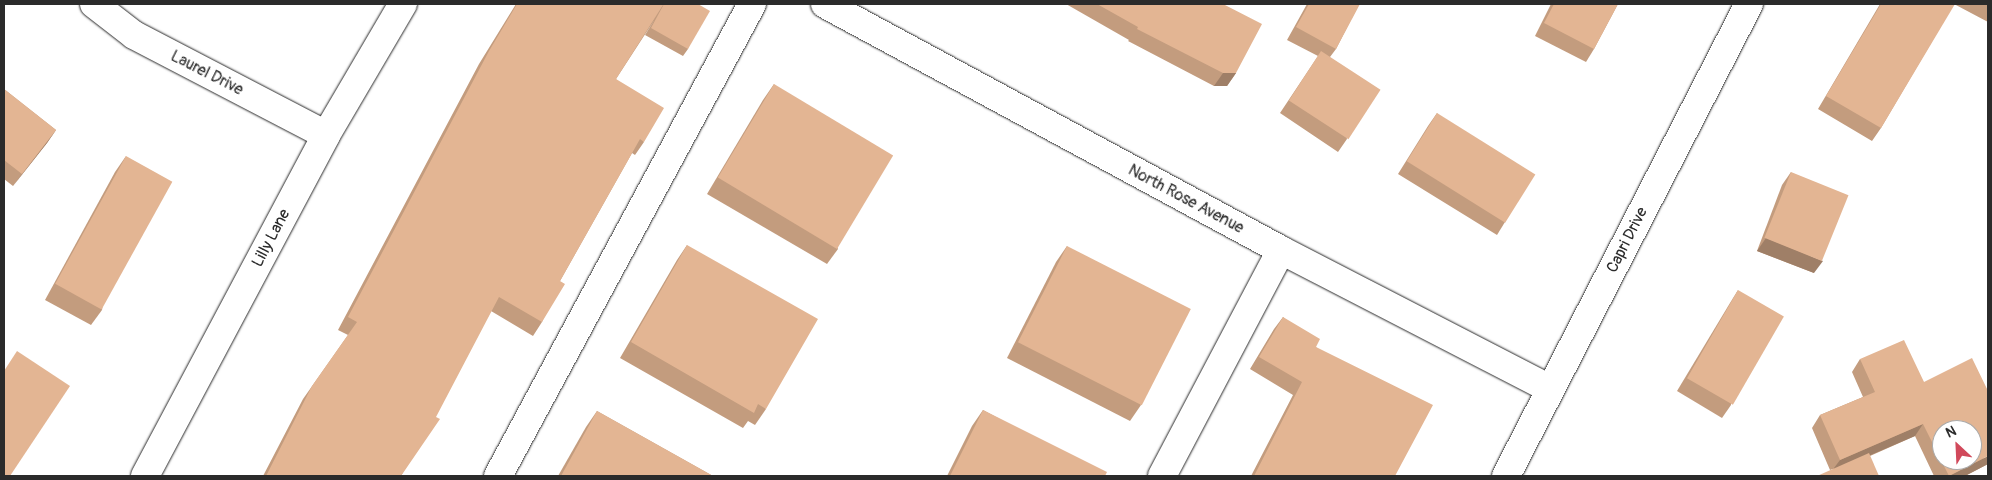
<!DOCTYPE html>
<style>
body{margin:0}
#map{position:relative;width:1992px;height:480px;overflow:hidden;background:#fff;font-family:Pangolin,sans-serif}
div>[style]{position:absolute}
.roads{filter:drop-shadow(0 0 1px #2b2b2b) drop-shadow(0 0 1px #2b2b2b)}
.minor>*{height:28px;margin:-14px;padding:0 14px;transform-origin:14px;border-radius:14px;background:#fff}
.wall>*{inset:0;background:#c39c7e}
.shaded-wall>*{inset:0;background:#9f7f67}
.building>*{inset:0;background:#e3b593;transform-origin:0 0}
span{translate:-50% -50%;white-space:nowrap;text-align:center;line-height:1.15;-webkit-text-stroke:4px #fff;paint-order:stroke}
.street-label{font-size:16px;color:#2b2b2b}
.frame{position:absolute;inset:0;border:5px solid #2b2b2b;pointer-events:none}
.north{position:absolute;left:1932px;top:420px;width:50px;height:50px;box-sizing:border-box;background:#fff;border:1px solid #aaa;border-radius:50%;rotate:335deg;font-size:14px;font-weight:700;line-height:20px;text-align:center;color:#2b2b2b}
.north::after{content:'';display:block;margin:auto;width:18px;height:22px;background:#d1495b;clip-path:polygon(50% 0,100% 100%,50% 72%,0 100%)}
</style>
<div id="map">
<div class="roads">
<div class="minor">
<div style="left:94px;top:4px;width:51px;rotate:37.8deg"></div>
<div style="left:134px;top:35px;width:216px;rotate:27.5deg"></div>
<div style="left:825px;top:4px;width:518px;rotate:28.35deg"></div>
<div style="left:1281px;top:250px;width:303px;rotate:27.3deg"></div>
<div style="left:145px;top:476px;width:386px;rotate:-62deg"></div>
<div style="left:326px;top:135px;width:152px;rotate:-59.6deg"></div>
<div style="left:498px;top:476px;width:536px;rotate:-61.71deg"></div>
<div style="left:1162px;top:476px;width:255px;rotate:-62.2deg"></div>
<div style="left:1506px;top:476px;width:531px;rotate:-62.76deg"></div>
</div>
</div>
<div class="wall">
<div style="clip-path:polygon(516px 4px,661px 4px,663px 5px,663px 4px,698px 4px,688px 49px,683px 56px,645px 35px,655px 19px,616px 79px,644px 142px,635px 155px,632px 153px,560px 281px,542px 322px,533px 336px,491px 311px,401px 476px,263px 476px,303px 399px,348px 335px,338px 330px,479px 64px)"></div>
<div style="clip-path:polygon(1066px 4px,1223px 4px,1236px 73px,1227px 86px,1214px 86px,1128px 41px,1129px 40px)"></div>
<div style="clip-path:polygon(1307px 4px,1359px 4px,1336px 49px,1330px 57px,1347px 139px,1338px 152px,1280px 113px,1318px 56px,1287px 40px)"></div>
<div style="clip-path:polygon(1551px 4px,1618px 4px,1594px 49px,1586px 62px,1535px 36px)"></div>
<div style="clip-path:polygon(1880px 4px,1988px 4px,1988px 22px,1954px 4px,1881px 128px,1872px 141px,1818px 109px)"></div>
<div style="clip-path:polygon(774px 84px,838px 249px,827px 264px,707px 194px,763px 100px)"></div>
<div style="clip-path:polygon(4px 89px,56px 130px,47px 143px,13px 186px,4px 179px)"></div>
<div style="clip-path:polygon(1437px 113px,1505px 222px,1497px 235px,1398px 174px,1428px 126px)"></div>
<div style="clip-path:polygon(126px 156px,102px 310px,91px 325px,45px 300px,115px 172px)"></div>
<div style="clip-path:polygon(1791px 172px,1814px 273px,1757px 251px,1782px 185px)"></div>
<div style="clip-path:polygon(687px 245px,766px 409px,755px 425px,748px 421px,743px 428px,620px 358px,677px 260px)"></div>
<div style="clip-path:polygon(1067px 246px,1141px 405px,1130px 421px,1007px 358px,1056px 262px)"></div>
<div style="clip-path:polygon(1738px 290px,1731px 405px,1722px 418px,1677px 391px,1730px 303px)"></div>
<div style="clip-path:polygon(1283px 317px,1316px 347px,1395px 476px,1251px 476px,1293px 395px,1250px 369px,1274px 329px)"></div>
<div style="clip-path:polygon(1860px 359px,1924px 382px,1988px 464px,1965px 476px,1934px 476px,1915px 436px,1870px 456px,1830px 470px,1812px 428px,1820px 415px,1863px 397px,1852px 372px)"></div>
<div style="clip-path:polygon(983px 410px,1105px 476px,947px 476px,972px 426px)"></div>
<div style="clip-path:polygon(597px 411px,713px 476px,558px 476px,586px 427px)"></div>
</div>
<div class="shaded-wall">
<div style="clip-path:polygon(1223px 73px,1236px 73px,1227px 86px,1214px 86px)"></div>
<div style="clip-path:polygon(56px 130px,47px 143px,13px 186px,22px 174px)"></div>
<div style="clip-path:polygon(1766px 238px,1823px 261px,1814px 273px,1757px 251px)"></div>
<div style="clip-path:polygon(1923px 424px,1915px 436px,1831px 472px,1840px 460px)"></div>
<div style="clip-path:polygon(1988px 456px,1988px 464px,1965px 476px,1949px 476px)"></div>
</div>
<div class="building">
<div style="clip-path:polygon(517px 4px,661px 4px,663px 5px,616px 79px,664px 108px,644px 142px,640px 139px,560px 281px,565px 284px,542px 322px,499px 297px,436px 417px,440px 419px,401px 476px,266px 476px,312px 386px,357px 322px,348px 317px,489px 51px)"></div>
<div style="clip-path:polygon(664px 4px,698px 4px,710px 11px,688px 49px,651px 28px)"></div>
<div style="clip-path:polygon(1097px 4px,1223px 4px,1262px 24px,1236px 73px,1223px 73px,1137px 29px,1138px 27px)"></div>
<div style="clip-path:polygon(1309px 4px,1360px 4px,1336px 49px,1296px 27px)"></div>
<div style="clip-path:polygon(1554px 4px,1618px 4px,1594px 49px,1544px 23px)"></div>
<div style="clip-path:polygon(1881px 4px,1955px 4px,1881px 128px,1826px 96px)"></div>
<div style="left:1321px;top:51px;width:71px;height:59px;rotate:33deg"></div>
<div style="left:774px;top:84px;width:139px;height:109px;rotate:31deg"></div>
<div style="clip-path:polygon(4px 89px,56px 130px,22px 174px,4px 160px)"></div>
<div style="left:1437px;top:113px;width:116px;height:57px;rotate:32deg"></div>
<div style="left:126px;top:156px;width:53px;height:146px;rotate:29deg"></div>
<div style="left:1791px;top:172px;width:62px;height:71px;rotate:22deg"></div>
<div style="clip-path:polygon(687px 245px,818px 319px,766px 409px,758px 404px,754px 413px,631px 342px)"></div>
<div style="left:1067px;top:246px;width:139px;height:108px;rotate:27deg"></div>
<div style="left:1738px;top:290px;width:53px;height:102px;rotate:30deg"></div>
<div style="clip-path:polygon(1283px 317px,1320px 339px,1316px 347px,1433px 405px,1395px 476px,1254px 476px,1302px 382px,1259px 357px)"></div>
<div style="clip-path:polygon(evenodd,1904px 340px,1924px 382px,1972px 358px,1988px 391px,1988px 456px,1949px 476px,1923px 424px,1840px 460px,1820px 415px,1875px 392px,1860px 359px,1904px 340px,1942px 430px,1972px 430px,1972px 460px,1942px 460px,1942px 430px)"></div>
<div style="clip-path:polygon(17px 351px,70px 386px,10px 476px,4px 476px,4px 371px)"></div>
<div style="clip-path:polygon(983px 410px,1107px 472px,1105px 476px,950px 476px)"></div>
<div style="clip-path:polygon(597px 411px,713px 476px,561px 476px)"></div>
<div style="clip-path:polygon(1869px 453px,1879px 476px,1817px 476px)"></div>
</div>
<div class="street-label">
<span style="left:207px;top:73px;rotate:27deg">Laurel Drive</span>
<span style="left:1186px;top:199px;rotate:28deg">North Rose Avenue</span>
<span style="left:271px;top:238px;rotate:-62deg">Lilly Lane</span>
<span style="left:1627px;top:240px;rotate:-63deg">Capri Drive</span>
</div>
<div class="frame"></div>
<div class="north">N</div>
</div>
